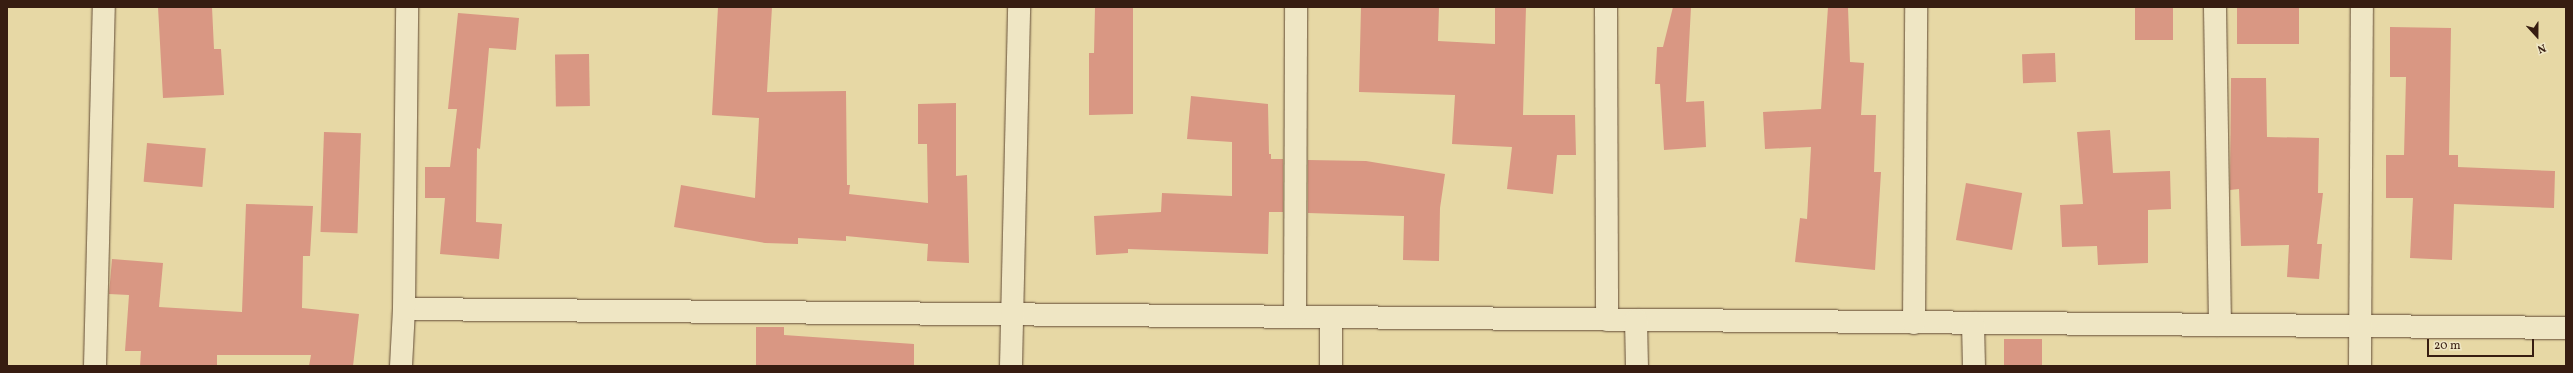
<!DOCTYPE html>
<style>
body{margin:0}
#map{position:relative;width:2573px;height:373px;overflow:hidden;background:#e7d8a5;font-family:Vollkorn,serif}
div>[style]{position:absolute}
.building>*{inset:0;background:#d99783;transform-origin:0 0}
.roads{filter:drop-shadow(0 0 1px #634c36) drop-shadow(0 0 1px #634c36)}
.street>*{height:22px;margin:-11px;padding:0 11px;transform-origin:11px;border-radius:11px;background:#efe6c4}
span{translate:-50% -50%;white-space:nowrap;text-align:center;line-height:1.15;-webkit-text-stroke:4px #efe6c4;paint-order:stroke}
.frame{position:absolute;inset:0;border:8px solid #371d11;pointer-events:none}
.north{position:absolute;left:2517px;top:16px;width:40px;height:40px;-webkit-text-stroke:3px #efe6c4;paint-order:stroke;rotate:159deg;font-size:11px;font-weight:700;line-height:16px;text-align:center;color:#371d11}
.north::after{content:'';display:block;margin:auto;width:14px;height:18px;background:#371d11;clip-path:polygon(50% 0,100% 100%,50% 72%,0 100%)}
.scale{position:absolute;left:2427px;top:339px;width:107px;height:18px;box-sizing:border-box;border:2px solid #371d11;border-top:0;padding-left:5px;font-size:12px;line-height:14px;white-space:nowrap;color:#371d11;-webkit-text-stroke:3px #efe6c4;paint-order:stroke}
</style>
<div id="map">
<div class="building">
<div style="clip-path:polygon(158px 7px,212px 7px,214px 49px,221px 49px,224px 95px,163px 98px)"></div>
<div style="clip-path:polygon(718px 7px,772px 7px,767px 92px,846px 91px,847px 185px,850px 185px,849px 194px,928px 203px,927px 144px,918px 144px,918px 104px,956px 103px,956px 176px,967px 175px,969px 263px,927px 261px,928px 244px,846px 236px,846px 241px,798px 238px,798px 244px,765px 243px,674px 227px,681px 185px,755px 198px,759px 118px,712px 115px)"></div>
<div style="clip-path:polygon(1095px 7px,1133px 7px,1133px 114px,1089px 115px,1089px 53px,1094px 53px)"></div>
<div style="clip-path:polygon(1361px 7px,1439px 7px,1438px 41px,1495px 44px,1495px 7px,1526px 7px,1523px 115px,1575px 115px,1576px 155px,1557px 155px,1553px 194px,1507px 189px,1512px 147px,1452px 144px,1455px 95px,1359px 92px)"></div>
<div style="clip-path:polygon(1673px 7px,1691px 7px,1686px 102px,1704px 101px,1706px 147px,1664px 150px,1660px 84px,1655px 84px,1657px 47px,1663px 47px)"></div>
<div style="clip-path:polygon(1828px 7px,1848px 7px,1850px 62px,1864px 63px,1861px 115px,1876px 115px,1874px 172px,1881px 172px,1875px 270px,1795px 262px,1800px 218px,1807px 219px,1811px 147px,1765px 149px,1763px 112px,1821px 109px)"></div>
<div style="left:2135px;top:7px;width:38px;height:33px"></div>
<div style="left:2237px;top:7px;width:62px;height:37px"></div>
<div style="clip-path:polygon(458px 13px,519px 18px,516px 50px,489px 48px,480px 149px,477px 148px,476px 222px,502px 224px,499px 259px,440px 254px,445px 198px,425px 198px,425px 167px,450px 167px,457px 109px,448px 109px)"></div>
<div style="clip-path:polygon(2390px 27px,2451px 28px,2449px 155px,2458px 155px,2458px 167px,2555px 171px,2554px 208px,2454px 204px,2452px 260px,2410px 258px,2413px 198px,2386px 198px,2386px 155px,2404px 155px,2406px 77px,2390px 77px)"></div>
<div style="left:2055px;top:53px;width:29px;height:33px;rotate:88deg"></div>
<div style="left:589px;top:54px;width:52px;height:34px;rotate:89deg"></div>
<div style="clip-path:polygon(2231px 78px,2266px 78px,2267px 137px,2319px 138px,2318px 193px,2323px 193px,2317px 244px,2322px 244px,2319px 279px,2287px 277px,2289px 245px,2241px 246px,2239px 189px,2230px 190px)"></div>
<div style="clip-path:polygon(1191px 96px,1268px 104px,1269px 154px,1271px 154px,1271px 159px,1283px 159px,1283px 212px,1269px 212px,1268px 254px,1128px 249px,1128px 253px,1096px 255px,1094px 216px,1161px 212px,1162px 193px,1232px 196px,1232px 142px,1187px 139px)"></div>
<div style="clip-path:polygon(2110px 130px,2113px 173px,2170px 171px,2171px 209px,2148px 210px,2148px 263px,2098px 265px,2097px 246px,2062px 247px,2060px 205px,2083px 204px,2077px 132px)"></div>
<div style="left:324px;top:132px;width:37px;height:100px;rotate:2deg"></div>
<div style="left:147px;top:143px;width:59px;height:39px;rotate:5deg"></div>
<div style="clip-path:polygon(1308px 160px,1366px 161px,1445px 174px,1440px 208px,1439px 261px,1403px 260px,1404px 216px,1308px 213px)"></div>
<div style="left:1966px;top:183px;width:57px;height:58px;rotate:10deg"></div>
<div style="clip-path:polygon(246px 204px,313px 206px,310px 256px,303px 256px,302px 308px,359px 314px,353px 366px,309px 366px,311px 355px,217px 355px,217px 366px,140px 366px,141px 351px,125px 351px,129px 295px,109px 294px,112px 259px,163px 263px,159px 307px,242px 312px)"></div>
<div style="clip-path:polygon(756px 327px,784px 327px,784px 335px,914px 344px,914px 366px,756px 366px)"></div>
<div style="left:2004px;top:339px;width:38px;height:27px"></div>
</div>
<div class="roads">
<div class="street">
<div style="left:1606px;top:7px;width:313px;rotate:89.8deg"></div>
<div style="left:2215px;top:7px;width:318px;rotate:89.1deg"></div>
<div style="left:404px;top:309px;width:2162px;rotate:0.5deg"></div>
<div style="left:1295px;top:317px;width:310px;rotate:-89.8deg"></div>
<div style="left:1331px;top:317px;width:49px;rotate:90deg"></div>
<div style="left:1636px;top:320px;width:46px;rotate:88.8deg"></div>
<div style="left:1914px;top:323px;width:316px;rotate:-89.6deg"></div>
<div style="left:1973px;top:323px;width:43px;rotate:88.7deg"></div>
<div style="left:95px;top:366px;width:359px;rotate:-88.6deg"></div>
<div style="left:401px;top:366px;width:57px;rotate:-87deg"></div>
<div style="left:404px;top:309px;width:302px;rotate:-89.4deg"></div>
<div style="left:1011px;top:366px;width:359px;rotate:-88.7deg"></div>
<div style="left:2360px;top:366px;width:359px;rotate:-89.7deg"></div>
</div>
</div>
<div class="frame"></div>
<div class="north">N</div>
<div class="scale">20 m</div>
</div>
